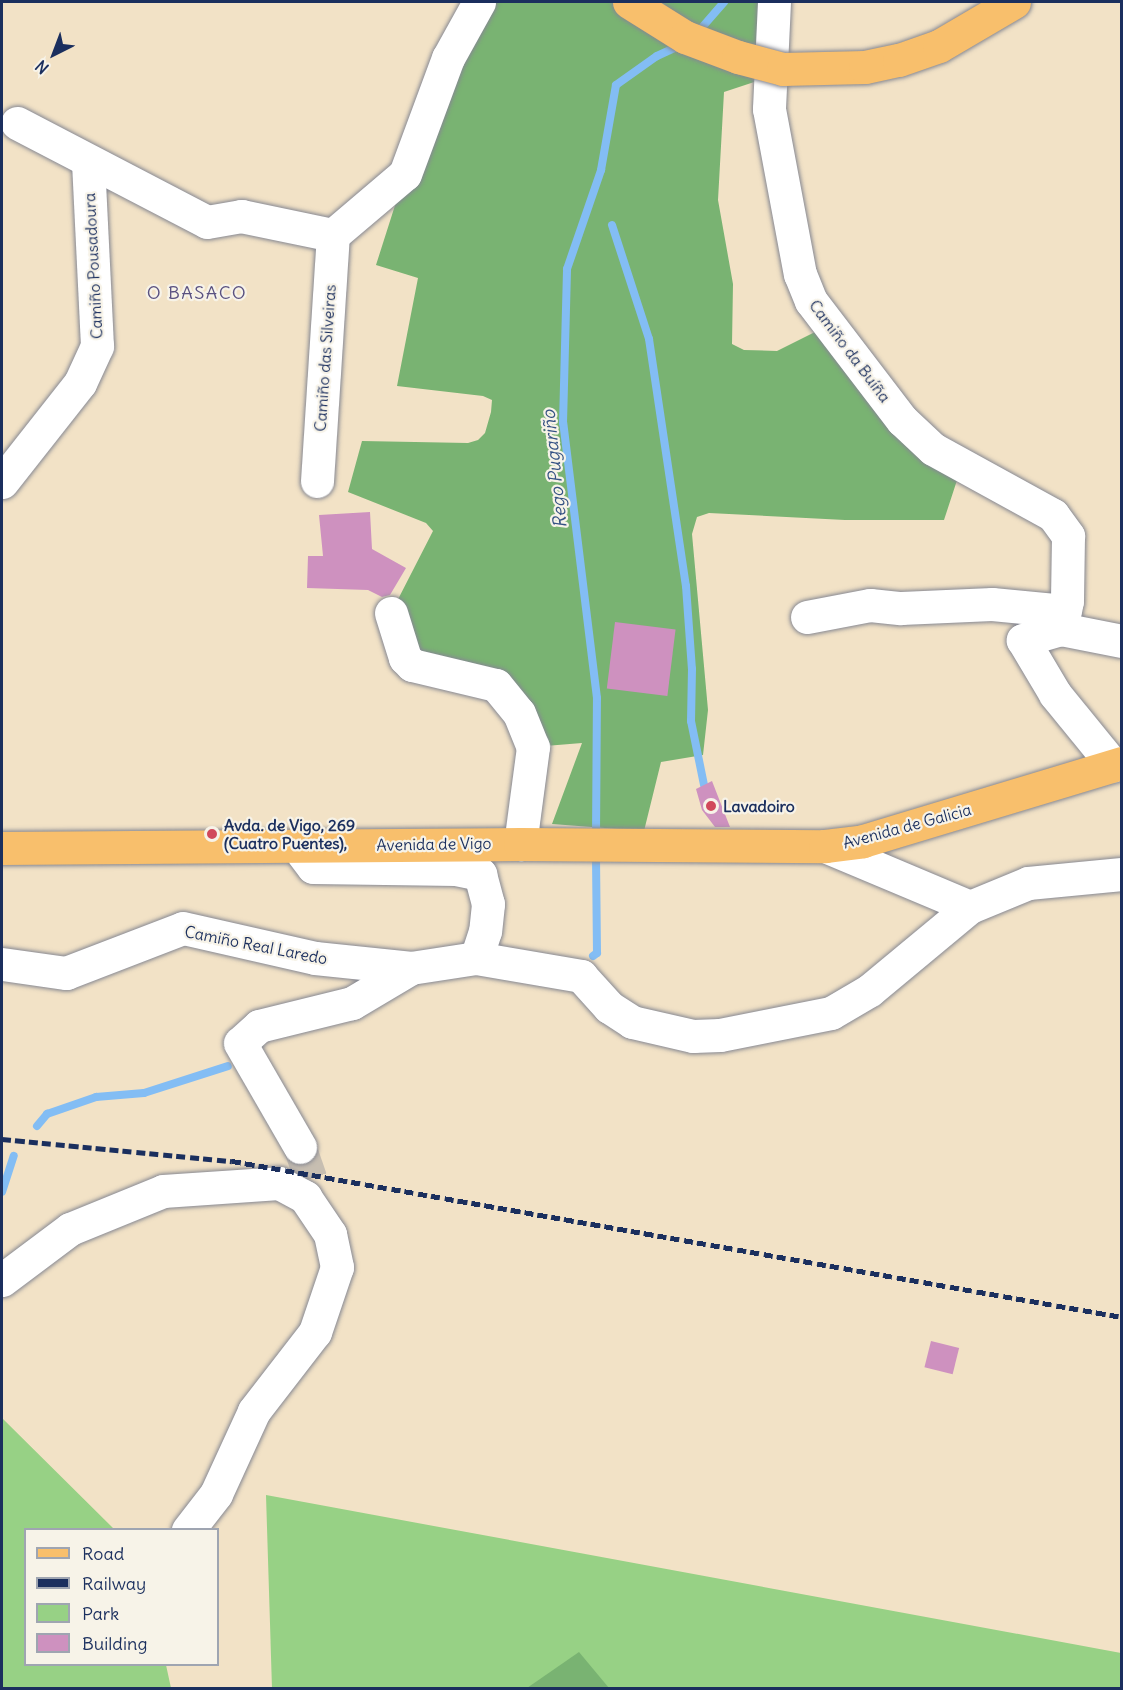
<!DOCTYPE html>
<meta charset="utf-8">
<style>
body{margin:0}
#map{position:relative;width:1123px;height:1690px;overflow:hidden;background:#f2e2c6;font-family:Delius,sans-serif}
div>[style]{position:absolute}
.green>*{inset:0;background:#97d185}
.forest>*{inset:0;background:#79b372}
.stream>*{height:8px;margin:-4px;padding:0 4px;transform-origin:4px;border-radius:4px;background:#83bdf4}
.building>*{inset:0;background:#ce91bf;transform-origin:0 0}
.minor-tunnel>*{height:33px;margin-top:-16.5px;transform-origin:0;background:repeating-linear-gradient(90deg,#c7beb1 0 33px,transparent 0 49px)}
.roads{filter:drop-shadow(0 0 2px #868892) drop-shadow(0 0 2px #868892)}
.minor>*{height:33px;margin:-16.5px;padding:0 16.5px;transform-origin:16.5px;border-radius:16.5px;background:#fff}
.major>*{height:33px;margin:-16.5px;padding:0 16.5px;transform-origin:16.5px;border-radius:16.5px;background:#f8bf6c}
.rail>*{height:4.5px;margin-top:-2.25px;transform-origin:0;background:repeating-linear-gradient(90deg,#1b2f5e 0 9px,transparent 0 13.5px)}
.bridges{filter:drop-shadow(0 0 2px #868892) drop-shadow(0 0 2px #868892)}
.highway-bridge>*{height:33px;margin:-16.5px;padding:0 16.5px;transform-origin:16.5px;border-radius:16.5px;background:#f8bf6c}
.dots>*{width:16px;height:16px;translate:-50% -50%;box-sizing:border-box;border:3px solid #f7f3e8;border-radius:50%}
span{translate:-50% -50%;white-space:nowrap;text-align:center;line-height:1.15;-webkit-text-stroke:4.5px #f7f3e8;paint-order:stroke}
.street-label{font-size:16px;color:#1b2f5e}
.poi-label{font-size:16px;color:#1b2f5e;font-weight:700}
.left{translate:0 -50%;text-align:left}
.neighbourhood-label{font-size:18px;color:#5a5180;letter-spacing:1.5px}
.water-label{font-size:18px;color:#355284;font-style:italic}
.frame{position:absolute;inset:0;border:3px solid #1b2f5e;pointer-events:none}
.legend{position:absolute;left:24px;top:1528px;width:195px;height:138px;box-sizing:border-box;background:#f7f3e8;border:2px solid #9fa5b1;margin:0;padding:8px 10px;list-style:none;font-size:18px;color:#1b2f5e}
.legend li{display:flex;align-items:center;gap:12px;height:30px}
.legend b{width:30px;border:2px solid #9fa5b1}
.north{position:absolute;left:24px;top:24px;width:60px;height:60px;-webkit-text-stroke:4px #f7f3e8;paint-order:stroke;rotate:222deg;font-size:16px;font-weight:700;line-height:24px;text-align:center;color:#1b2f5e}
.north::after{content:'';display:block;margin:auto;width:21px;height:27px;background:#1b2f5e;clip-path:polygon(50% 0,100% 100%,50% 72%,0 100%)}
</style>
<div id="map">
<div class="green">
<div style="clip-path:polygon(2px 1418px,114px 1529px,26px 1530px,26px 1664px,166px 1665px,171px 1688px,2px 1688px)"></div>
<div style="clip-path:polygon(266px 1495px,1121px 1653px,1121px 1688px,272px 1688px)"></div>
</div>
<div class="forest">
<div style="clip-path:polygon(479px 2px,774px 2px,772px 76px,724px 92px,718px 200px,733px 284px,732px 344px,744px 350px,777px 351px,829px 325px,962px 465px,944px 520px,845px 520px,709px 513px,697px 517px,692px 534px,708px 710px,703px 755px,661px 762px,644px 831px,552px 824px,582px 743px,533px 747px,519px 713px,412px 665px,391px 613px,433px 531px,426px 523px,348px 492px,362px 441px,468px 443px,478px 440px,485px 433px,491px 412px,492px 400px,483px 396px,397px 386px,418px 278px,376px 265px,405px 174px)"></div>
<div style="clip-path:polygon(579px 1652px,609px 1688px,527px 1688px)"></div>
</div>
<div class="stream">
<div style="left:698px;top:32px;width:40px;rotate:-49deg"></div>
<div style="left:612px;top:225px;width:120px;rotate:72deg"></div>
<div style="left:649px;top:339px;width:250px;rotate:81.5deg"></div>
<div style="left:686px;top:586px;width:83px;rotate:85.9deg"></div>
<div style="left:692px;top:669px;width:52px;rotate:91.1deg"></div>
<div style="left:691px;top:721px;width:65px;rotate:78.5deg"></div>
<div style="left:596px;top:836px;width:138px;rotate:-89.6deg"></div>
<div style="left:597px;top:698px;width:277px;rotate:-97deg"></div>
<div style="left:563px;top:423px;width:154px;rotate:-88.5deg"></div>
<div style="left:567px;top:269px;width:105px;rotate:-71deg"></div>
<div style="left:601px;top:170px;width:86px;rotate:-80deg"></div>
<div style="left:616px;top:85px;width:50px;rotate:-35.3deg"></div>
<div style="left:657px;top:56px;width:26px;rotate:-25deg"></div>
<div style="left:593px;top:956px;width:5px;rotate:-37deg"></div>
<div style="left:597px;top:953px;width:102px;rotate:-90.6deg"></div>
<div style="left:37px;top:1126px;width:16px;rotate:-50deg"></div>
<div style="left:47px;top:1114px;width:52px;rotate:-19.1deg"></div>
<div style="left:96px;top:1097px;width:48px;rotate:-4.8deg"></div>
<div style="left:144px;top:1093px;width:88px;rotate:-17.8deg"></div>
<div style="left:2px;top:1192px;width:38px;rotate:-72deg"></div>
</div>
<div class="building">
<div style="clip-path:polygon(370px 512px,372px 549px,406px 568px,390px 595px,382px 597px,368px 590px,307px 588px,308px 556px,323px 556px,319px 515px)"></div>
<div style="left:615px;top:622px;width:61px;height:67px;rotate:7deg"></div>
<div style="clip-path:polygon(712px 781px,719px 799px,730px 827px,715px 827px,702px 810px,696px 789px)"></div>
<div style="left:931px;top:1341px;width:29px;height:27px;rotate:14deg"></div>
</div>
<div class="minor-tunnel">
<div style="left:300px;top:1147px;width:37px;rotate:71deg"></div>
</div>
<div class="roads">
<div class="minor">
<div style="left:774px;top:2px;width:107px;rotate:92.7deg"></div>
<div style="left:769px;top:109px;width:168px;rotate:79.4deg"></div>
<div style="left:800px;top:274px;width:29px;rotate:68deg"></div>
<div style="left:811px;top:301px;width:150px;rotate:52.6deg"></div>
<div style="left:902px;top:420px;width:42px;rotate:43.1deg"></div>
<div style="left:933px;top:449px;width:137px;rotate:28.8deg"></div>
<div style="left:1053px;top:515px;width:26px;rotate:54deg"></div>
<div style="left:1068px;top:536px;width:65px;rotate:90.9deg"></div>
<div style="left:1067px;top:601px;width:29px;rotate:102deg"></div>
<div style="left:1061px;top:629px;width:40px;rotate:164deg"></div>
<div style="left:1023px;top:640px;width:63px;rotate:59.3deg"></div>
<div style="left:1055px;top:694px;width:92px;rotate:50.8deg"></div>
<div style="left:17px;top:123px;width:214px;rotate:27.5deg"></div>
<div style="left:207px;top:222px;width:35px;rotate:-10deg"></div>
<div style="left:241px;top:216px;width:94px;rotate:11.7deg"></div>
<div style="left:333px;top:235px;width:94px;rotate:-40.3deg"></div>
<div style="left:405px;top:174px;width:124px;rotate:-69.7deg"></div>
<div style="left:448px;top:58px;width:64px;rotate:-61deg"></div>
<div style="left:317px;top:481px;width:247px;rotate:-86.3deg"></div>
<div style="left:2px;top:482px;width:126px;rotate:-51.8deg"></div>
<div style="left:80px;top:383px;width:41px;rotate:-65.3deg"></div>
<div style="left:97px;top:346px;width:183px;rotate:-92.8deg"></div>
<div style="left:391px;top:613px;width:47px;rotate:72.7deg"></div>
<div style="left:405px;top:658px;width:10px;rotate:45deg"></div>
<div style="left:412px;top:665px;width:86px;rotate:13.4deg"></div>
<div style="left:496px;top:685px;width:36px;rotate:51deg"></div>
<div style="left:519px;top:713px;width:37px;rotate:68deg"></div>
<div style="left:533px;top:747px;width:98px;rotate:97.6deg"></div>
<div style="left:807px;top:617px;width:64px;rotate:-10.8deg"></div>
<div style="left:870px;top:605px;width:31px;rotate:6deg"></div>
<div style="left:901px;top:608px;width:91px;rotate:-2.5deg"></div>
<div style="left:992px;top:604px;width:73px;rotate:5.5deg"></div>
<div style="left:1061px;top:629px;width:62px;rotate:11.1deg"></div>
<div style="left:297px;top:846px;width:26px;rotate:53deg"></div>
<div style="left:313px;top:867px;width:143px;rotate:0.8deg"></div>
<div style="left:456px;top:869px;width:25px;rotate:12deg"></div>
<div style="left:480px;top:874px;width:31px;rotate:75deg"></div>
<div style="left:488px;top:904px;width:27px;rotate:96deg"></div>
<div style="left:485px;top:931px;width:28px;rotate:108deg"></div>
<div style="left:476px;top:958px;width:66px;rotate:171.3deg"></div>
<div style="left:411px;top:968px;width:69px;rotate:149.3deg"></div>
<div style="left:352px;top:1003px;width:96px;rotate:166.1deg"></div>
<div style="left:259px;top:1026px;width:25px;rotate:138deg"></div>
<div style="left:240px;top:1043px;width:120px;rotate:60deg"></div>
<div style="left:825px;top:846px;width:157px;rotate:22.8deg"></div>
<div style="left:970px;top:907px;width:63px;rotate:-22.5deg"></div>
<div style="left:1028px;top:883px;width:94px;rotate:-5.5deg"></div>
<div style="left:476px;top:958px;width:107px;rotate:9.7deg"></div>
<div style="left:581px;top:976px;width:42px;rotate:47.9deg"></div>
<div style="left:609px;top:1007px;width:27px;rotate:33deg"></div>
<div style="left:632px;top:1022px;width:63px;rotate:12.9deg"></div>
<div style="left:693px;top:1036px;width:27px;rotate:-2deg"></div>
<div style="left:720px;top:1035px;width:113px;rotate:-11.2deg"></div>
<div style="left:831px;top:1013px;width:45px;rotate:-30.5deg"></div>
<div style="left:870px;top:990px;width:130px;rotate:-39.7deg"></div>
<div style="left:2px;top:964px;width:65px;rotate:8deg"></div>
<div style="left:66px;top:973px;width:125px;rotate:-21deg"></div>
<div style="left:183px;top:928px;width:135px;rotate:12.8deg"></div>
<div style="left:315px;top:958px;width:97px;rotate:5.9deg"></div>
<div style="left:2px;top:1280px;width:85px;rotate:-36.9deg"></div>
<div style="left:70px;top:1229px;width:100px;rotate:-22.2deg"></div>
<div style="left:163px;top:1191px;width:116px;rotate:-3.9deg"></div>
<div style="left:279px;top:1183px;width:30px;rotate:28deg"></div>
<div style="left:305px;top:1197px;width:45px;rotate:56deg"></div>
<div style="left:330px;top:1234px;width:34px;rotate:78deg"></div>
<div style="left:337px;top:1267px;width:69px;rotate:108.7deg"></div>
<div style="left:315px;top:1332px;width:100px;rotate:127.7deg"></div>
<div style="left:254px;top:1411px;width:91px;rotate:114.6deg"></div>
<div style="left:216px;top:1494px;width:46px;rotate:127.9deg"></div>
</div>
<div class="major">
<div style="left:2px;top:848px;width:518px;rotate:-0.44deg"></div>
<div style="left:520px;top:844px;width:305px;rotate:0.4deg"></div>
<div style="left:825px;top:846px;width:38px;rotate:-7deg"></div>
<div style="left:863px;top:841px;width:270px;rotate:-16.8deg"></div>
</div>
</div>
<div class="rail">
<div style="left:2px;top:1139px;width:231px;rotate:5.5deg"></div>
<div style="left:232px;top:1161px;width:904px;rotate:9.94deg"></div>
</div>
<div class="bridges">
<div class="highway-bridge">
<div style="left:629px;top:2px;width:66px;rotate:32deg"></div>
<div style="left:685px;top:37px;width:57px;rotate:20.7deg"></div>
<div style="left:738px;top:57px;width:47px;rotate:14.9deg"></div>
<div style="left:783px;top:69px;width:82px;rotate:-1.4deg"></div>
<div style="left:865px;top:67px;width:35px;rotate:-12deg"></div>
<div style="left:899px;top:60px;width:42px;rotate:-19.3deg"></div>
<div style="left:939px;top:46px;width:87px;rotate:-30.4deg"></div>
</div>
</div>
<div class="dots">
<div style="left:711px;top:806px;background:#d1495b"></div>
<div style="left:212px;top:834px;background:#d1495b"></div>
</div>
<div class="street-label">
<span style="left:93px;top:266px;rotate:-93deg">Camiño Pousadoura</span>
<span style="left:850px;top:351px;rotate:53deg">Camiño da Buíña</span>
<span style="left:325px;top:358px;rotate:-86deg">Camiño das Silveiras</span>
<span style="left:907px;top:826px;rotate:-15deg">Avenida de Galicia</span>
<span style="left:434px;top:844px;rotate:-1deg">Avenida de Vigo</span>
<span style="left:256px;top:945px;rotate:11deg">Camiño Real Laredo</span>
</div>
<div class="poi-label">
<span class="left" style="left:723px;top:806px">Lavadoiro</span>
<span class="left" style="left:224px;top:834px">Avda. de Vigo, 269<br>(Cuatro Puentes),</span>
</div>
<div class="neighbourhood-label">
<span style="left:197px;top:293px">O BASACO</span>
</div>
<div class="water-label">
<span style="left:555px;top:469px;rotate:-96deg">Rego Pugariño</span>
</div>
<div class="frame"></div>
<ul class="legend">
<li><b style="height:8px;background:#f8bf6c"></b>Road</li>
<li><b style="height:8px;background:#1b2f5e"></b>Railway</li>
<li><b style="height:16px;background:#97d185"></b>Park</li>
<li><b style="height:16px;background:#ce91bf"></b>Building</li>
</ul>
<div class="north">N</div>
</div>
